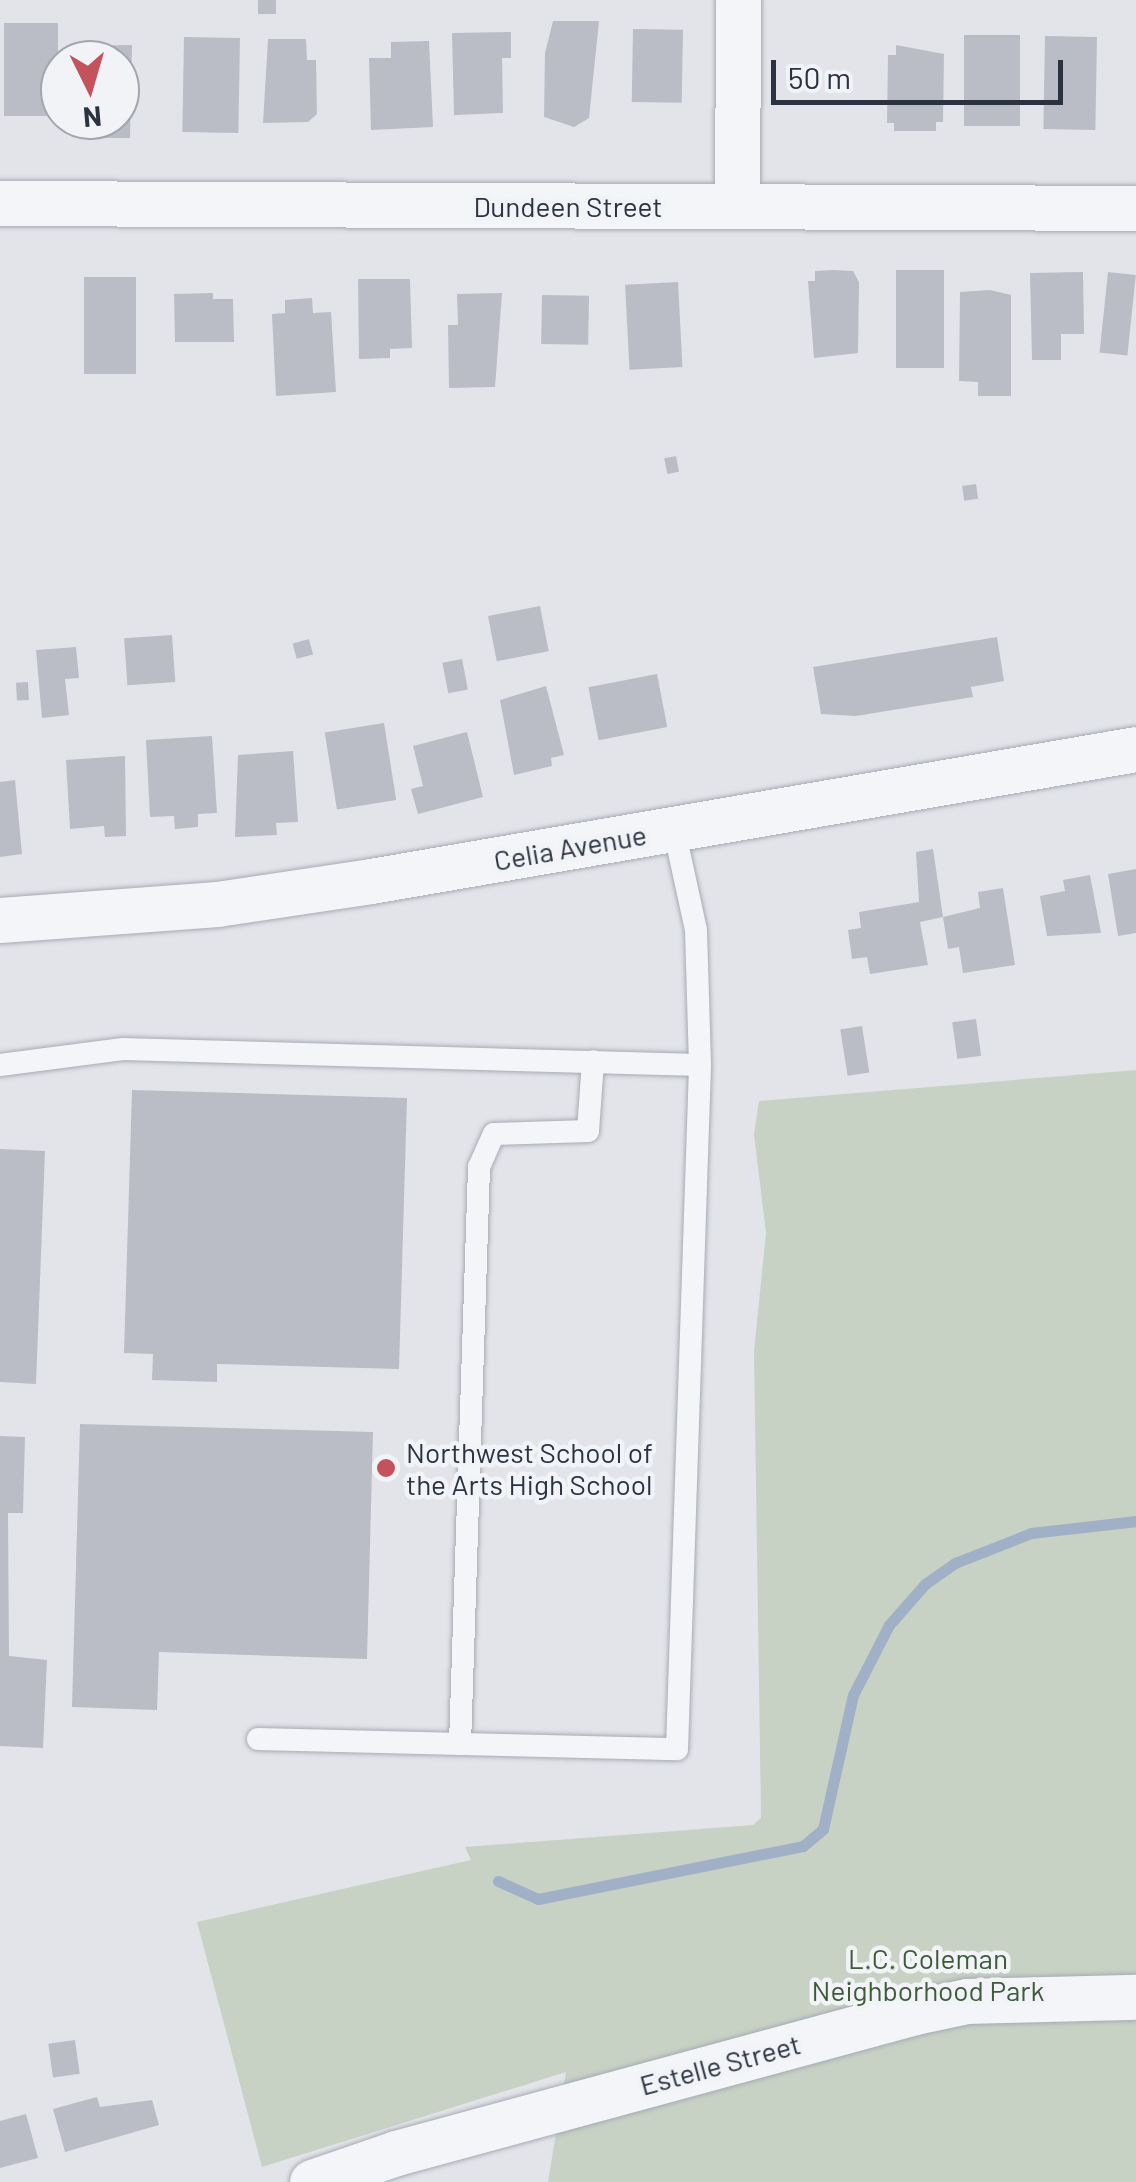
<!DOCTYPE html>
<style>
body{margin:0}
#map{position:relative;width:1136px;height:2182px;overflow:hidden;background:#e2e4e9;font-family:Barlow,sans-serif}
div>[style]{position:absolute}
.green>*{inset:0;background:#c7d2c4}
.stream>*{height:11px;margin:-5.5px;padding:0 5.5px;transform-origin:5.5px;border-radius:5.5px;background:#a0b0c6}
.building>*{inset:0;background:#babdc6;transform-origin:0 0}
.roads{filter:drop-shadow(0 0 2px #a7abb3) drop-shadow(0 0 2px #a7abb3)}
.lane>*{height:22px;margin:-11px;padding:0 11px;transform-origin:11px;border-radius:11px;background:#f4f5f8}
.street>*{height:45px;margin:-22.5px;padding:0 22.5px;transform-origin:22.5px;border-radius:22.5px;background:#f4f5f8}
.dots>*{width:28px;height:28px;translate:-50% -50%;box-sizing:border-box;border:5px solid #f1f3f7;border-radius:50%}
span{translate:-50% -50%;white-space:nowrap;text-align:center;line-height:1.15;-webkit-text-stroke:9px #f1f3f7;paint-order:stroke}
.street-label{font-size:28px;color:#2b3240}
.poi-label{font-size:28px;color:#2b3240}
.left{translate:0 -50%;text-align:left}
.park-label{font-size:28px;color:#3e5a3a}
.north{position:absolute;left:40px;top:40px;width:100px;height:100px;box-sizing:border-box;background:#f1f3f7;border:2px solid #a2a6ae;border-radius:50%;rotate:175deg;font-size:28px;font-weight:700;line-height:40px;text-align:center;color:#2b3240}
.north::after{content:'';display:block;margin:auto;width:35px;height:45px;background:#c3525d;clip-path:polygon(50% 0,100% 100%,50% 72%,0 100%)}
.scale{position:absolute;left:771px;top:60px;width:292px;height:45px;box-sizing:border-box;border:5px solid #2b3240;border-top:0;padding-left:12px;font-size:30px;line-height:35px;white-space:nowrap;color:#2b3240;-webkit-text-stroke:8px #f1f3f7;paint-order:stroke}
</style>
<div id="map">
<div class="green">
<div style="clip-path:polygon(1136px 1070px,1136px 2182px,548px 2182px,566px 2072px,262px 2167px,197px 1922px,471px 1860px,465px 1847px,753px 1825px,761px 1818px,754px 1351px,766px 1233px,754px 1134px,759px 1101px)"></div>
</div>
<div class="stream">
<div style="left:498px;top:1881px;width:44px;rotate:24.2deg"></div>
<div style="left:538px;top:1899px;width:270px;rotate:-11.3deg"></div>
<div style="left:803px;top:1846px;width:26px;rotate:-40deg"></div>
<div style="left:823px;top:1829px;width:137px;rotate:-77.4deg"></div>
<div style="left:853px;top:1695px;width:79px;rotate:-62.8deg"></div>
<div style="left:889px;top:1625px;width:55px;rotate:-48.7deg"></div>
<div style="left:925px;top:1584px;width:37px;rotate:-35deg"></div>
<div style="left:955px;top:1563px;width:82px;rotate:-21.5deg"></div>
<div style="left:1031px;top:1533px;width:106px;rotate:-6.5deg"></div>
</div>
<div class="building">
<div style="left:258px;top:0;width:18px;height:14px"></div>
<div style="clip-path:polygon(553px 21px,599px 21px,589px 118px,574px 127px,544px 117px,545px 53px)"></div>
<div style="left:4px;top:23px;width:54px;height:93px"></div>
<div style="left:633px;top:29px;width:50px;height:73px;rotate:1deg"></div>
<div style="clip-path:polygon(511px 32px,511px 58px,502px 58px,503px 113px,454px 115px,452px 33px)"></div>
<div style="left:964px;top:35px;width:56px;height:91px"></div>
<div style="left:1045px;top:36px;width:52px;height:93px;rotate:1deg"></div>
<div style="left:184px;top:37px;width:56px;height:95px;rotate:1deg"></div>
<div style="clip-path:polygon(268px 39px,306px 39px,307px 60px,316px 60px,317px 114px,308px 122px,263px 123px)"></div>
<div style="clip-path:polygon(429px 41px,433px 127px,371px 130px,369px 58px,391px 58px,391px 42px)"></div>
<div style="clip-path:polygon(132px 45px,130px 138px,87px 138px,86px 120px,120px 120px,120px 60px,82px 60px,81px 46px)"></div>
<div style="clip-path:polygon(896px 45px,944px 54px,943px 122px,936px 122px,936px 131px,894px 131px,894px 123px,887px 123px,888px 55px,896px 55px)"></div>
<div style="clip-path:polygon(833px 270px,853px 271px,859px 282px,858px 353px,814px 358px,808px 281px,815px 281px,815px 271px)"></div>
<div style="left:896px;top:270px;width:48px;height:98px"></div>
<div style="clip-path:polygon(1083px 272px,1084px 334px,1061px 334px,1061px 360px,1032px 360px,1030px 273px)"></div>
<div style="left:1108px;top:272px;width:28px;height:81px;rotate:6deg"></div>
<div style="left:84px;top:277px;width:52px;height:97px"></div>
<div style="clip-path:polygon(358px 279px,410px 279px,412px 348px,390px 349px,390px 358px,359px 359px)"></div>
<div style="left:678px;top:282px;width:85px;height:53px;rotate:87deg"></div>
<div style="clip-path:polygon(990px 290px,1011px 295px,1011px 396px,978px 396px,978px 382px,959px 381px,960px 292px)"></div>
<div style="clip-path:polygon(213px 293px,213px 299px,233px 299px,234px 342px,175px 342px,174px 294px)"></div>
<div style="clip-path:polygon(502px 293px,495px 387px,449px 388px,448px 325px,458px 325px,457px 294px)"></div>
<div style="left:542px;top:295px;width:47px;height:49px;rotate:1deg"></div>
<div style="clip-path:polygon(312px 298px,313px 313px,331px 312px,336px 392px,276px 396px,272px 314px,285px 313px,285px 300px)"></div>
<div style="left:676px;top:456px;width:16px;height:12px;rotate:79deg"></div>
<div style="left:976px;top:484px;width:15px;height:14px;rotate:82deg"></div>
<div style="left:540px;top:606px;width:46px;height:53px;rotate:79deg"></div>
<div style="left:172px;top:635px;width:47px;height:48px;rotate:86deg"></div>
<div style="clip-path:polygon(997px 637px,1004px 681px,971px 687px,973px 697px,856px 716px,821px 714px,813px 667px)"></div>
<div style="left:309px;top:639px;width:16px;height:17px;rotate:75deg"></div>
<div style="clip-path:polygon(76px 647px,79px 678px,65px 679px,69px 715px,42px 718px,36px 650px)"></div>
<div style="left:462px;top:659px;width:31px;height:20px;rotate:79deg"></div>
<div style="left:657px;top:674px;width:54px;height:70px;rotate:79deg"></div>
<div style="left:28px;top:682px;width:18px;height:12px;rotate:87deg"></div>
<div style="clip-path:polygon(546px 686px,564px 755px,551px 758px,552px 766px,514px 775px,500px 700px)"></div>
<div style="left:384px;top:723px;width:78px;height:60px;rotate:81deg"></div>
<div style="clip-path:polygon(467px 732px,483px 797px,418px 814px,411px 789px,423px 786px,413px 746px)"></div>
<div style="clip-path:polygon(212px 736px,217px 813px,198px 814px,198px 827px,175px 829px,174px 816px,150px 817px,146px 740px)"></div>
<div style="clip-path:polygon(293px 751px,298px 822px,276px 823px,277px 835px,235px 837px,238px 755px)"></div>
<div style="clip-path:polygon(125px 756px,126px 836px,105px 837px,104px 826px,70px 829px,66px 760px)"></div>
<div style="clip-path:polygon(15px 780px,22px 854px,0 857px,0 782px)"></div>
<div style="clip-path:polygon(933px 849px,943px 917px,920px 922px,928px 965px,870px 974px,867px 957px,852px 959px,848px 930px,861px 928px,859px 912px,919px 902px,916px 852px)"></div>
<div style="clip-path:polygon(1136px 869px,1136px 933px,1118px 936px,1108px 874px)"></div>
<div style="clip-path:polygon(1090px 875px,1101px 933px,1047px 936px,1040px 896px,1065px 891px,1063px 880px)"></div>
<div style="clip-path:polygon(1003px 888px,1015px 965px,963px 973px,959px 947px,948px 949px,943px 917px,980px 908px,978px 892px)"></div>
<div style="left:976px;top:1019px;width:37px;height:24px;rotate:82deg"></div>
<div style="left:862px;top:1026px;width:47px;height:22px;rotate:81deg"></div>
<div style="clip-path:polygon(132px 1090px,407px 1098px,399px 1369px,217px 1364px,217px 1382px,152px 1380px,153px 1354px,124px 1353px)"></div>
<div style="clip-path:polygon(0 1149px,45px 1151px,36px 1384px,0 1382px)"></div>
<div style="clip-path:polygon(80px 1424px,373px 1432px,367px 1659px,159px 1652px,157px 1710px,72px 1707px)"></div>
<div style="clip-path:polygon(0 1436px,25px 1437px,23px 1513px,8px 1513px,9px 1656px,47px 1660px,43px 1748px,0 1746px)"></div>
<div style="left:75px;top:2040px;width:34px;height:27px;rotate:82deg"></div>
<div style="clip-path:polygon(97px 2097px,100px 2107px,152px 2100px,159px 2125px,65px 2152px,53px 2109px)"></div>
<div style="clip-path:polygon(26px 2114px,38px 2158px,0 2168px,0 2121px)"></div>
</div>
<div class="roads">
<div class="lane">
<div style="left:0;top:1065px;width:124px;rotate:-7.4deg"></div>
<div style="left:123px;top:1049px;width:577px;rotate:1.59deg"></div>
<div style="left:258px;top:1739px;width:419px;rotate:1.4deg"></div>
<div style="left:677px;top:1749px;width:684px;rotate:-88.07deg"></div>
<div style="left:700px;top:1065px;width:135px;rotate:-91.7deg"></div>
<div style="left:696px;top:930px;width:103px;rotate:-102.3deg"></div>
<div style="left:460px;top:1744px;width:577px;rotate:-88.11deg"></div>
<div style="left:479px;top:1167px;width:36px;rotate:-66deg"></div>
<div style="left:494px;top:1134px;width:94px;rotate:-1.8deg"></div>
<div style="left:588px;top:1131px;width:70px;rotate:-85.9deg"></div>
</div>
<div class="street">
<div style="left:0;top:203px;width:1136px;rotate:0.25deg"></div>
<div style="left:737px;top:206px;width:206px;rotate:-89.7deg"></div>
<div style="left:0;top:920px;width:218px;rotate:-4.2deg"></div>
<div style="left:217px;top:904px;width:156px;rotate:-8.5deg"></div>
<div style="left:371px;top:881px;width:776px;rotate:-9.79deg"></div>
<div style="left:312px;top:2182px;width:89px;rotate:-19deg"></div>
<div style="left:396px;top:2153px;width:538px;rotate:-15.2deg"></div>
<div style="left:915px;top:2012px;width:53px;rotate:-11.9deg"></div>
<div style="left:967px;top:2001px;width:169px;rotate:-1.4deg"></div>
</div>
</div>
<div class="dots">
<div style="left:386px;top:1468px;background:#c3525d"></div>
</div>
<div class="street-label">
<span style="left:568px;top:206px">Dundeen Street</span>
<span style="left:570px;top:847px;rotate:-10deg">Celia Avenue</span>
<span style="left:720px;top:2064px;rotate:-15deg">Estelle Street</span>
</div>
<div class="poi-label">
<span class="left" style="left:406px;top:1468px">Northwest School of<br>the Arts High School</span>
</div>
<div class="park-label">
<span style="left:928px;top:1974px">L.C. Coleman<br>Neighborhood Park</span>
</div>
<div class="north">N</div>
<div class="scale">50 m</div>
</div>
